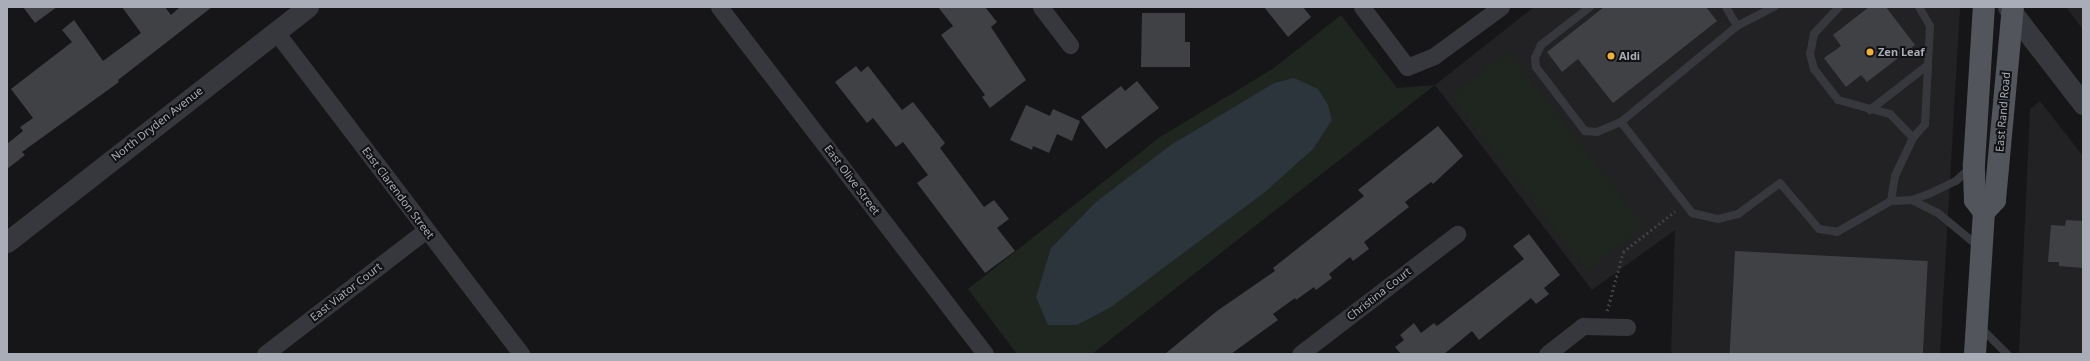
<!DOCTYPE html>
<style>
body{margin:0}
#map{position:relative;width:2090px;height:361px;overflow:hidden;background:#161618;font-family:"Noto Sans",sans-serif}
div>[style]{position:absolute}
.built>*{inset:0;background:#222225}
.green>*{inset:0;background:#1e261f;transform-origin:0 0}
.water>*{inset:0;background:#2c353c}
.building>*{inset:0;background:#404145;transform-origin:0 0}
.path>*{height:2.5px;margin-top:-1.25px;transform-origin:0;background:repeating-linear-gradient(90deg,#3d3f44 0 2px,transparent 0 5px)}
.service>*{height:8px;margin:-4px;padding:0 4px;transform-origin:4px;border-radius:4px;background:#37383d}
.minor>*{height:17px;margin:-8.5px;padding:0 8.5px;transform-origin:8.5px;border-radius:8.5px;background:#37383d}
.tertiary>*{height:21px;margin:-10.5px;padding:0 10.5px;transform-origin:10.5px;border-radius:10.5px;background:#37383d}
.primary>*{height:22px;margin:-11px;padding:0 11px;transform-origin:11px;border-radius:11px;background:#53555c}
.dots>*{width:11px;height:11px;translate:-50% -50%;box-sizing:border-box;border:2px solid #111113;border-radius:50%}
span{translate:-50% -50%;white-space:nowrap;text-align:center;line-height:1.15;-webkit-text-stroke:4px #111113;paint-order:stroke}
.poi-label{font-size:11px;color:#a8adb8;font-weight:700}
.left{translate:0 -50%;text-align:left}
.street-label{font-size:11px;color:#a8adb8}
.frame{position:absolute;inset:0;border:8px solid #a8adb8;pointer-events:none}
</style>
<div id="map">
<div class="built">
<div style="clip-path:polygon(1534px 7px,1960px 7px,1940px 354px,1671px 354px,1675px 230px,1592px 290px,1435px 85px)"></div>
<div style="clip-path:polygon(2066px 7px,2083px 7px,2083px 30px)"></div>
<div style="clip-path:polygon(2040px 101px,2083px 156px,2083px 354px,2019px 354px,2030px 109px)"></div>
</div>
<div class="green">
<div style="clip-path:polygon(1341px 15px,1397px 88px,1435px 85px,1092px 354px,1017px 354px,968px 289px,1160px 137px,1274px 68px)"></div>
<div style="left:1508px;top:51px;width:222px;height:73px;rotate:52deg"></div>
</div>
<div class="water">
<div style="clip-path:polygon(1294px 78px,1318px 89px,1328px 105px,1332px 120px,1313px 149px,1265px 192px,1111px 307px,1077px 325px,1048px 325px,1036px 297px,1051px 248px,1096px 202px,1171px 145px,1274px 83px)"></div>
</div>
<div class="building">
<div style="clip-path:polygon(23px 7px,57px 7px,35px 23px)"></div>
<div style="clip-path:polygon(122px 7px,165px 7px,171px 15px,180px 7px,212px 7px,118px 80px,119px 82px,22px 152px,25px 155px,7px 169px,7px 144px,23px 131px,20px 127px,33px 118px,11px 89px,72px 42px,62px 30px,74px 20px,103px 61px,141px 33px)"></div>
<div style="clip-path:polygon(938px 7px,985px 7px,997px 22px,991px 27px,1026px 80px,990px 108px,982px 97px,985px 95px,941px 35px,953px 26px)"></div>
<div style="clip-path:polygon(1264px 7px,1303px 7px,1311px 17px,1288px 37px)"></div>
<div style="clip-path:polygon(1604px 7px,1706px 7px,1717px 21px,1613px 103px,1578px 59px,1562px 72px,1547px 52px)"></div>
<div style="clip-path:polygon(1869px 7px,1886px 7px,1915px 45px,1867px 82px,1861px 75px,1846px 87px,1824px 58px,1841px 46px,1833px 35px)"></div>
<div style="clip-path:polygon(1142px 13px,1185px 13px,1185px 42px,1190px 42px,1190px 67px,1141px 67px)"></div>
<div style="clip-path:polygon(856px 66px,861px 72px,868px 66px,902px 110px,913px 102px,945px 143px,940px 148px,984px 207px,994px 200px,1009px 219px,997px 228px,1015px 251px,985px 273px,917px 183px,928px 175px,903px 142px,896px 147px,873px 118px,867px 123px,835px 82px)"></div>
<div style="clip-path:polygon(1137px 81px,1159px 108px,1106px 149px,1081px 117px,1121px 86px,1125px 91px)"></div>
<div style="clip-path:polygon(1026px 105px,1050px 116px,1053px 109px,1080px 121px,1072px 141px,1057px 134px,1049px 153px,1033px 146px,1032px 150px,1010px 140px)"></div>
<div style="clip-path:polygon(1438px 126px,1463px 156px,1433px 184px,1431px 182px,1405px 202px,1409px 207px,1364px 242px,1369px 249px,1353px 261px,1350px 257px,1329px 274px,1332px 278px,1316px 290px,1314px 287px,1296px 300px,1295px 298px,1273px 314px,1278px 320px,1231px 354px,1165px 354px,1217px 311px,1275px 271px,1273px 268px,1364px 196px,1358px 190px)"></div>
<div style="clip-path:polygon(2066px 220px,2083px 221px,2083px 268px,2059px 266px,2059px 262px,2048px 262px,2051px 225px,2065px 226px)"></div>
<div style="clip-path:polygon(1529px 234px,1560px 275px,1544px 288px,1549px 294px,1536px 304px,1531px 298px,1479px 340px,1472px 331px,1444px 354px,1401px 354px,1395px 347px,1404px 340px,1400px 335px,1414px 323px,1421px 333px,1434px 323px,1437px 326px,1524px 259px,1513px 246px)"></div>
<div style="left:1735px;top:251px;width:193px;height:103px;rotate:3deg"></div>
</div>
<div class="path">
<div style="left:1607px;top:311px;width:61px;rotate:-74.8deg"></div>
<div style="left:1623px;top:252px;width:66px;rotate:-38.3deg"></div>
</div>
<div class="service">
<div style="left:1590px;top:7px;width:62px;rotate:142.2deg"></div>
<div style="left:1541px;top:45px;width:14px;rotate:115deg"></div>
<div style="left:1535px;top:58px;width:9px;rotate:84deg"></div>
<div style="left:1536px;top:67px;width:81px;rotate:52.6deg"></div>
<div style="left:1585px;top:131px;width:12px;rotate:5deg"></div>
<div style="left:1597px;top:132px;width:26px;rotate:-23deg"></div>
<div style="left:1621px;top:122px;width:151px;rotate:-39.6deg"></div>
<div style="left:1737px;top:26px;width:42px;rotate:-27.2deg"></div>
<div style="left:1726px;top:7px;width:22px;rotate:60deg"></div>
<div style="left:1839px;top:7px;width:37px;rotate:133deg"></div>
<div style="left:1814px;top:34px;width:20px;rotate:101deg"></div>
<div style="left:1810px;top:54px;width:16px;rotate:75deg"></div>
<div style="left:1814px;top:69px;width:39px;rotate:52deg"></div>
<div style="left:1838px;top:100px;width:54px;rotate:15.1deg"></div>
<div style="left:1890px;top:114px;width:33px;rotate:46deg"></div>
<div style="left:1870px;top:110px;width:73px;rotate:-37.8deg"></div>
<div style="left:1621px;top:122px;width:115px;rotate:52deg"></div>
<div style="left:1692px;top:213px;width:27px;rotate:13deg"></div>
<div style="left:1718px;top:219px;width:21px;rotate:-14deg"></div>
<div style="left:1738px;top:214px;width:52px;rotate:-36.4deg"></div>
<div style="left:1780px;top:183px;width:60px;rotate:49.7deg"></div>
<div style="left:1819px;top:229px;width:18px;rotate:9deg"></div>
<div style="left:1837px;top:232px;width:62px;rotate:-29.9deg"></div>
<div style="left:1891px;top:201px;width:25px;rotate:-81deg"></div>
<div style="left:1895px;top:176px;width:42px;rotate:-64.7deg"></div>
<div style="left:1913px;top:138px;width:18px;rotate:-49deg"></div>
<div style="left:1925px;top:124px;width:98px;rotate:-87.1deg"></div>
<div style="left:1930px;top:26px;width:22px;rotate:-120deg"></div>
<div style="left:1912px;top:200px;width:29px;rotate:27deg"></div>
<div style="left:1938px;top:213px;width:52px;rotate:39.5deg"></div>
<div style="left:1891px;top:201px;width:21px;rotate:-3deg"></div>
<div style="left:1912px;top:200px;width:20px;rotate:-20deg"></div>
<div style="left:1931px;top:193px;width:28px;rotate:-26deg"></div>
<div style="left:1956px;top:181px;width:21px;rotate:-43deg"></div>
<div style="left:1981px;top:328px;width:37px;rotate:45deg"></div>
</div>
<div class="minor">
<div style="left:719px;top:7px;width:437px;rotate:52.5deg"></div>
<div style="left:1041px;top:7px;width:48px;rotate:52.7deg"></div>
<div style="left:1362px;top:7px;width:75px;rotate:53.1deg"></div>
<div style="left:1407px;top:67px;width:29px;rotate:-22deg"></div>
<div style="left:1434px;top:56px;width:83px;rotate:-36.2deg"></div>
<div style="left:276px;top:32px;width:405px;rotate:52.7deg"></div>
<div style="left:265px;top:354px;width:203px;rotate:-37.6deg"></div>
<div style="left:1300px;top:354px;width:198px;rotate:-37.4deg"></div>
<div style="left:1547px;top:354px;width:46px;rotate:-37.9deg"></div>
<div style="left:1583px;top:326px;width:44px;rotate:1.3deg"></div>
</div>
<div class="tertiary">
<div style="left:2008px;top:7px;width:123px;rotate:52.3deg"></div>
<div style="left:7px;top:242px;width:382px;rotate:-38deg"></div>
</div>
<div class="primary">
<div style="left:1984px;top:212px;width:16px;rotate:-47deg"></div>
<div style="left:1995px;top:200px;width:194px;rotate:-84.7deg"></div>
<div style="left:1975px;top:354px;width:142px;rotate:-86.4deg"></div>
<div style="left:1984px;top:212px;width:15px;rotate:-127deg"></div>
<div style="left:1975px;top:200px;width:36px;rotate:-92deg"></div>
<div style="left:1974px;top:164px;width:157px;rotate:-86.4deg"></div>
</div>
<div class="dots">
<div style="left:1870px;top:52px;background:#f2b134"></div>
<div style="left:1611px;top:56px;background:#f2b134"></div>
</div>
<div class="poi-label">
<span class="left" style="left:1878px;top:52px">Zen Leaf</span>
<span class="left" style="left:1619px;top:56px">Aldi</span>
</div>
<div class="street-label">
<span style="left:2003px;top:112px;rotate:-85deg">East Rand Road</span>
<span style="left:157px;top:124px;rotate:-38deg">North Dryden Avenue</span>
<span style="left:852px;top:180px;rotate:53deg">East Olive Street</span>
<span style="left:398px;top:193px;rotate:53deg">East Clarendon Street</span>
<span style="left:346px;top:292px;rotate:-38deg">East Viator Court</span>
<span style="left:1379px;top:294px;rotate:-38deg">Christina Court</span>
</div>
<div class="frame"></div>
</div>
